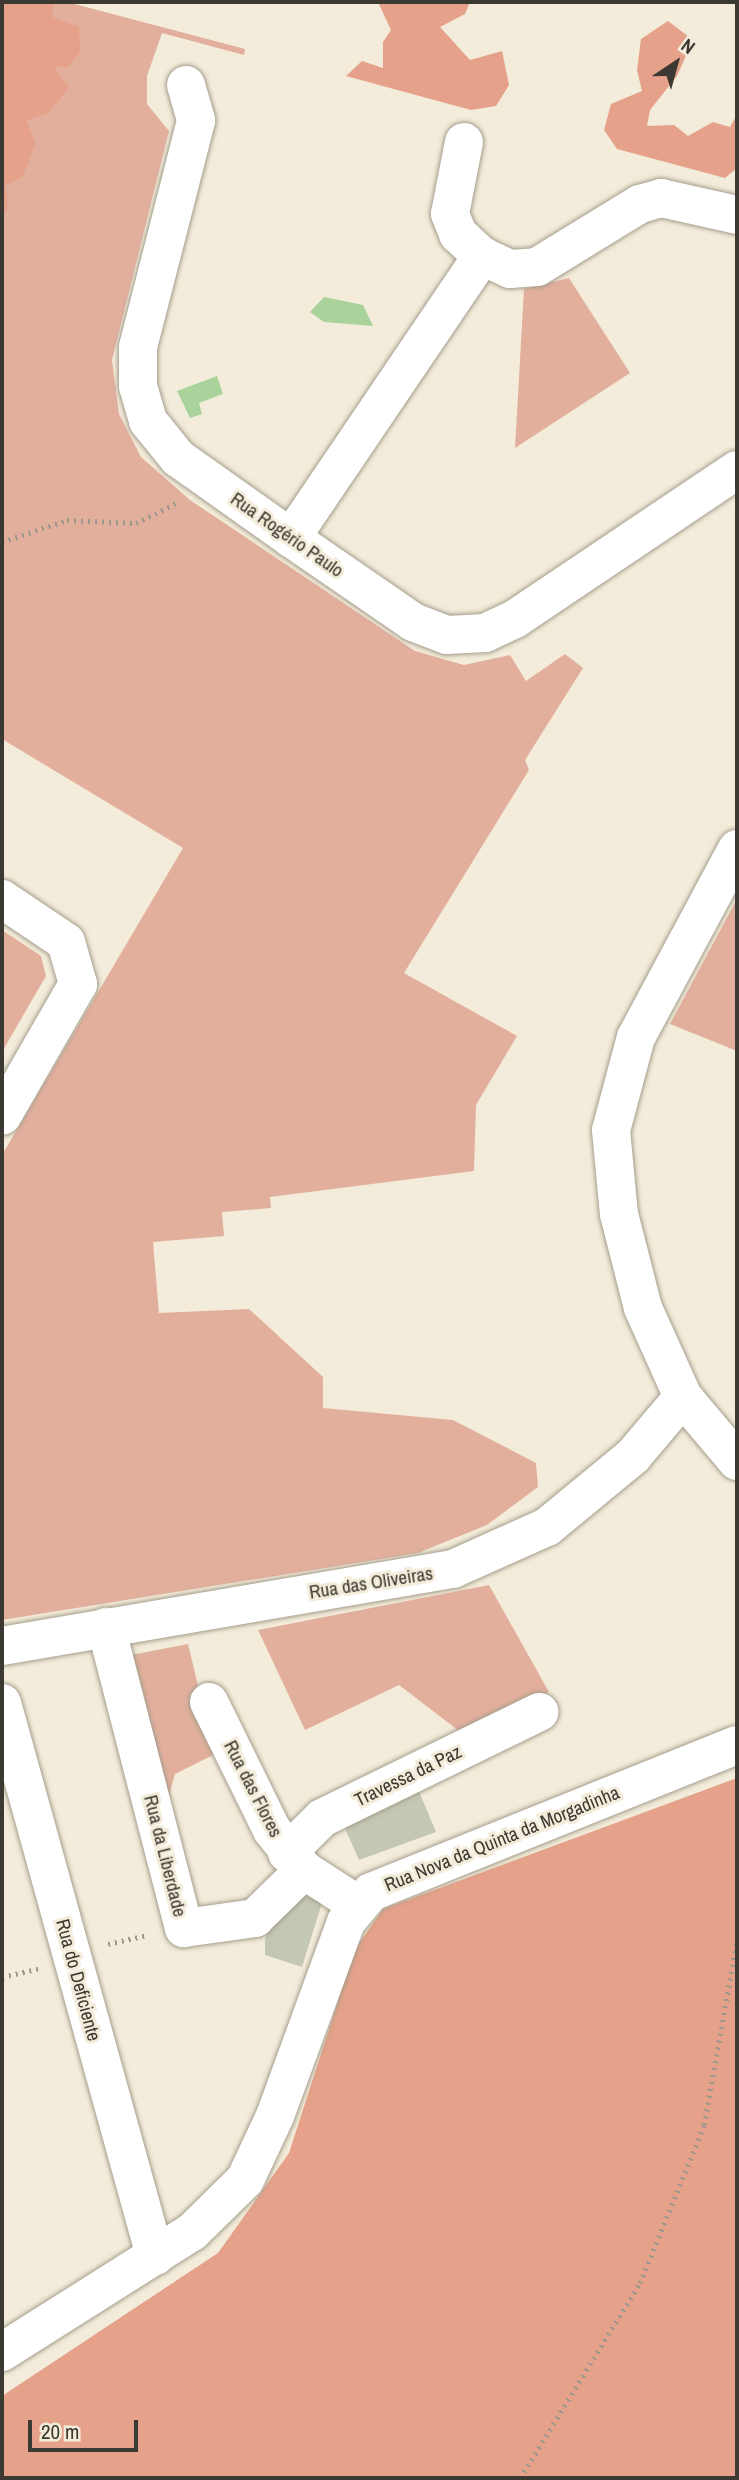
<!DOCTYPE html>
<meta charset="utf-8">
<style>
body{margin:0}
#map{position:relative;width:739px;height:2480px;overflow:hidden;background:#f3ecda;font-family:"Archivo Narrow",sans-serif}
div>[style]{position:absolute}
.green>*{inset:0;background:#e3af9d}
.forest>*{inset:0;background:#e5a189}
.water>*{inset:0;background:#a9d39b}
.building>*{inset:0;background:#c4c7b4}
.path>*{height:4.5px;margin-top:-2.25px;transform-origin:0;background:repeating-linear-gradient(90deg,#9d988b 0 2px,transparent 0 7px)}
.roads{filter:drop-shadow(0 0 2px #a59e8d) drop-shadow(0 0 2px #a59e8d)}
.street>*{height:38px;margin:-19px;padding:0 19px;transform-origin:19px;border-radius:19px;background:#fff}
.secondary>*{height:38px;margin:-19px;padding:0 19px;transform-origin:19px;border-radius:19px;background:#fff}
span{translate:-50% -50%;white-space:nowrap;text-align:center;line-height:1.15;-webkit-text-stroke:6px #f3ecda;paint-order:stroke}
.street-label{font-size:19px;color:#3c3932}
.frame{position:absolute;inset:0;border:4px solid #3c3932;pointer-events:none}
.north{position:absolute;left:641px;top:28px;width:70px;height:70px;-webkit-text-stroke:5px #f3ecda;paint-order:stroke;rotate:36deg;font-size:19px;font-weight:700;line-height:28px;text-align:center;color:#3c3932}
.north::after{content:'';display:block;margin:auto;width:24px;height:32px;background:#3c3932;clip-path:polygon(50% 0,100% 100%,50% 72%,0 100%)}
.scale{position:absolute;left:28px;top:2420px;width:110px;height:32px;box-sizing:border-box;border:4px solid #3c3932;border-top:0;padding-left:9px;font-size:21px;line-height:24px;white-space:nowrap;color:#3c3932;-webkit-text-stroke:5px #f3ecda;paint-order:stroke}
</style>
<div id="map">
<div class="green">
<div style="clip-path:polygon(2px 2px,67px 2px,245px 49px,244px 55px,162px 33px,147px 76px,147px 104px,169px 131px,112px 360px,119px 414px,141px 457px,190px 500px,415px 651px,464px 665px,510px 655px,526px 681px,565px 654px,583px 668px,525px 760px,529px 770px,404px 973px,517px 1036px,476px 1105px,474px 1171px,270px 1197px,271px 1208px,222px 1212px,224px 1236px,153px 1242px,159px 1313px,249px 1309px,323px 1377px,323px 1408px,453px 1420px,536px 1463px,538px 1487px,487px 1525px,418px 1553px,2px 1620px,2px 1155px,183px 848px,2px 739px)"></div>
<div style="clip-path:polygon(569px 278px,630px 373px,515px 448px,524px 289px)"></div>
<div style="clip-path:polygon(737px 899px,737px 1051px,670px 1024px)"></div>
<div style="clip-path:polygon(2px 930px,41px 956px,46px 976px,2px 1052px)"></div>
<div style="clip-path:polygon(489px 1585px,549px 1692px,463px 1734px,399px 1685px,305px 1730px,258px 1630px)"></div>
<div style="clip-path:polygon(188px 1644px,199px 1690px,190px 1694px,217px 1753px,175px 1774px,166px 1806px,131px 1655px)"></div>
</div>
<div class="forest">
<div style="clip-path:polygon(2px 2px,54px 2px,52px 17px,79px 27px,80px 52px,68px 67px,54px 67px,69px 87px,49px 113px,27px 120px,35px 144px,23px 176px,5px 186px,8px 208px,2px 218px)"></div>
<div style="clip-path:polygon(378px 2px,470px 2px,465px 14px,440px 27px,470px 60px,502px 51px,509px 85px,496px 106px,471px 110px,346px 76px,362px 61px,383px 68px,383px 42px,391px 30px)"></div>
<div style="clip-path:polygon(668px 21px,693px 40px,677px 76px,650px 110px,647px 126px,674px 125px,688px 136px,713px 122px,730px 127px,737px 114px,737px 168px,725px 178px,617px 149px,604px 130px,611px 104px,642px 91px,637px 70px,641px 39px)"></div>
<div style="clip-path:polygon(737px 1778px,737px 2478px,2px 2478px,2px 2396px,218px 2253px,289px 2153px,355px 1949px,383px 1909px)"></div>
</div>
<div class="water">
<div style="clip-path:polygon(324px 297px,363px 305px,373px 326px,324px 322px,310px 312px)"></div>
<div style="clip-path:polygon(217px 376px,223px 394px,199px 403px,202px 414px,190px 418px,177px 391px)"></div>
</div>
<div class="building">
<div style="clip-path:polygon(418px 1789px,436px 1832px,359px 1860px,343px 1824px)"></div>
<div style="clip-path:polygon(304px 1895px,322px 1903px,302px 1967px,265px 1955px,265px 1940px,271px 1918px)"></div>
</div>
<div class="path">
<div style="left:2px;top:542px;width:69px;rotate:-18.7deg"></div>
<div style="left:67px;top:520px;width:69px;rotate:2.5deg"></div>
<div style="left:136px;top:523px;width:46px;rotate:-26deg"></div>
<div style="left:108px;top:1944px;width:40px;rotate:-13deg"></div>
<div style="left:2px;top:1977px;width:37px;rotate:-13deg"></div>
<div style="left:520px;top:2478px;width:229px;rotate:-58.4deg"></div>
<div style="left:640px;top:2283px;width:170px;rotate:-67.9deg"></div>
<div style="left:704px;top:2125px;width:188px;rotate:-79.9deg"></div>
</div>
<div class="roads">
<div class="street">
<div style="left:186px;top:85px;width:37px;rotate:74deg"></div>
<div style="left:196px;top:121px;width:233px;rotate:104.4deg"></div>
<div style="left:138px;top:347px;width:39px;rotate:90deg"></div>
<div style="left:138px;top:386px;width:36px;rotate:74deg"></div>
<div style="left:148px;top:421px;width:48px;rotate:51deg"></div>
<div style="left:178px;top:458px;width:138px;rotate:35.3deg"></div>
<div style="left:291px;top:538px;width:148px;rotate:34.5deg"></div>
<div style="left:413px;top:622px;width:36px;rotate:21deg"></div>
<div style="left:447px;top:635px;width:38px;rotate:-3deg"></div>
<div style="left:485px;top:633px;width:33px;rotate:-25deg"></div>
<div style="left:515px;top:619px;width:267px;rotate:-33.9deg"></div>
<div style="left:464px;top:142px;width:73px;rotate:101deg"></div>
<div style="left:450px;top:214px;width:22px;rotate:68deg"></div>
<div style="left:458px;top:234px;width:33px;rotate:43deg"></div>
<div style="left:482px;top:256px;width:31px;rotate:25deg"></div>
<div style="left:510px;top:269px;width:27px;rotate:-4deg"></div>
<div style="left:537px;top:267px;width:121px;rotate:-31.5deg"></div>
<div style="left:640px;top:204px;width:22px;rotate:-16deg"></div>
<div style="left:661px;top:198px;width:78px;rotate:12.6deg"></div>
<div style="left:291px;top:538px;width:341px;rotate:-55.9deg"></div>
<div style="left:2px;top:899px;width:77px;rotate:33.9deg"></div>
<div style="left:66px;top:942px;width:44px;rotate:74.1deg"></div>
<div style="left:78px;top:984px;width:152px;rotate:119.9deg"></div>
<div style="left:106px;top:1627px;width:311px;rotate:75.5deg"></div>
<div style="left:184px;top:1928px;width:72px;rotate:-8deg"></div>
<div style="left:255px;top:1918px;width:69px;rotate:-44.4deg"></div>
<div style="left:304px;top:1870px;width:64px;rotate:32.9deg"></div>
<div style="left:2px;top:1646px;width:458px;rotate:-9.7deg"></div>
<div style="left:453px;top:1569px;width:103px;rotate:-24.1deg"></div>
<div style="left:547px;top:1527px;width:112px;rotate:-39.5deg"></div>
<div style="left:633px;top:1456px;width:77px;rotate:-49.7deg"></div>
<div style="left:209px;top:1702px;width:143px;rotate:63.8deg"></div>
<div style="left:272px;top:1830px;width:51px;rotate:51.3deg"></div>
<div style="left:2px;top:1703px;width:574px;rotate:74.53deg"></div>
<div style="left:287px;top:1853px;width:49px;rotate:-45deg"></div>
<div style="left:322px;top:1818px;width:242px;rotate:-26deg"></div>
<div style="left:2px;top:2352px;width:225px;rotate:-32.3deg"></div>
<div style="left:192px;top:2232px;width:74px;rotate:-44.5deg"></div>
<div style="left:245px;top:2180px;width:71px;rotate:-64.9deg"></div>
<div style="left:275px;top:2116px;width:207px;rotate:-69.9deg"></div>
<div style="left:346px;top:1922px;width:39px;rotate:-50deg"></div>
<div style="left:371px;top:1892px;width:394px;rotate:-21.9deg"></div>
</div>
<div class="secondary">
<div style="left:737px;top:849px;width:213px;rotate:118.2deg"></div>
<div style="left:636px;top:1037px;width:96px;rotate:105deg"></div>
<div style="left:611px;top:1130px;width:84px;rotate:84.6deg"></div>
<div style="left:619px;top:1214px;width:97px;rotate:75.7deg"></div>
<div style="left:643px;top:1308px;width:98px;rotate:65.8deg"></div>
<div style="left:683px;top:1397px;width:84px;rotate:49.8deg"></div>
</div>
</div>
<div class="street-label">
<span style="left:287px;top:535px;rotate:35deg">Rua Rogério Paulo</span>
<span style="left:371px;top:1583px;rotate:-9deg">Rua das Oliveiras</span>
<span style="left:408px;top:1776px;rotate:-26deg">Travessa da Paz</span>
<span style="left:253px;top:1789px;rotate:63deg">Rua das Flores</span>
<span style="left:502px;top:1839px;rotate:-22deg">Rua Nova da Quinta da Morgadinha</span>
<span style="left:165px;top:1856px;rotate:76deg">Rua da Liberdade</span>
<span style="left:78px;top:1980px;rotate:75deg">Rua do Deficiente</span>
</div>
<div class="frame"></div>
<div class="north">N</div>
<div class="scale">20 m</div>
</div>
